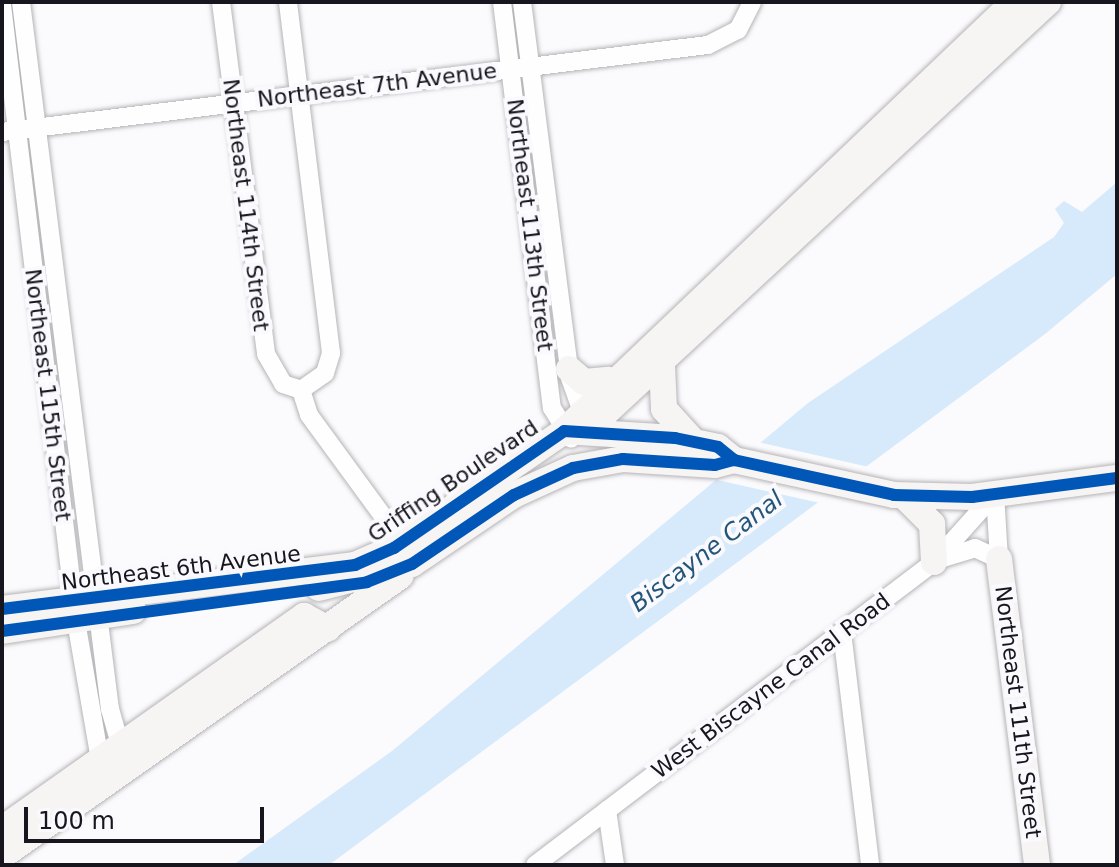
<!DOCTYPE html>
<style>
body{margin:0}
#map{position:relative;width:1119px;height:867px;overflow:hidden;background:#fbfafc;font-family:"DejaVu Sans",sans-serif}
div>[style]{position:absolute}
.water>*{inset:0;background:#d7eafb}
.pier>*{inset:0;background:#fbfafc}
.roads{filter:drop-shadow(0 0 2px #b5b4b8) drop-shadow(0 0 2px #b5b4b8)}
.street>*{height:18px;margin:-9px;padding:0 9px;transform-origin:9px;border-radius:9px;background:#fefeff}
.secondary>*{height:26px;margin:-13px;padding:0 13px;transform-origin:13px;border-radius:13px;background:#f7f4f4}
.cycleway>*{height:12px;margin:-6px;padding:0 6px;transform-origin:6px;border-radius:6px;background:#0057b8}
span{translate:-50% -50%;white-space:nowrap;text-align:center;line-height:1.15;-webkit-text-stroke:8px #faf9fd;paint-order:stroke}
.street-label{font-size:22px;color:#17151d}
.water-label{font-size:24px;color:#23557a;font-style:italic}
.frame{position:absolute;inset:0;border:4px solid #17151d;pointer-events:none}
.scale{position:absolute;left:24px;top:807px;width:240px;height:36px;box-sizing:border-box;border:4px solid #17151d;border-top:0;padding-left:10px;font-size:24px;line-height:28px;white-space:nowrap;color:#17151d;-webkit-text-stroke:6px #faf9fd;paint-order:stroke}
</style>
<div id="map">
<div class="water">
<div style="clip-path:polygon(1117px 182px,1117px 274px,1045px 334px,329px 865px,233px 865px,392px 751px,808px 403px,1054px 237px,1064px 223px,1055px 209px,1064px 201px,1082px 212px)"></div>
</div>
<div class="pier">
<div style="clip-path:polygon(758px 442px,869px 467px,820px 503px,717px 480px)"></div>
</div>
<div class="roads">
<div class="street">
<div style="left:21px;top:2px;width:713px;rotate:82.83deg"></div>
<div style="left:110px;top:709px;width:48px;rotate:74.2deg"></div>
<div style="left:221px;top:2px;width:355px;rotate:82.7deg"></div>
<div style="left:266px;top:354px;width:34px;rotate:60deg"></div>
<div style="left:283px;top:384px;width:19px;rotate:18deg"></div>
<div style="left:301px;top:390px;width:29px;rotate:-35deg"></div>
<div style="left:325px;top:373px;width:21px;rotate:-73deg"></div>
<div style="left:331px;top:353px;width:354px;rotate:-97deg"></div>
<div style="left:502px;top:2px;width:409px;rotate:83deg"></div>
<div style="left:552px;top:408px;width:36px;rotate:58deg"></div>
<div style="left:522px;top:2px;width:379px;rotate:82.7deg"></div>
<div style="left:570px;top:378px;width:48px;rotate:70.4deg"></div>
<div style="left:2px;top:5px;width:620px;rotate:83.15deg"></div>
<div style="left:76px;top:621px;width:152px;rotate:80.2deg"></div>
<div style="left:2px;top:132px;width:711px;rotate:-7.03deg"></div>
<div style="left:708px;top:45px;width:34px;rotate:-27deg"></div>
<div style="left:738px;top:30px;width:31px;rotate:-63deg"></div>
<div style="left:301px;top:390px;width:26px;rotate:72deg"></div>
<div style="left:309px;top:415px;width:157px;rotate:53.8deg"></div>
<div style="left:940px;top:559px;width:37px;rotate:-17deg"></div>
<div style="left:975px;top:548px;width:26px;rotate:25deg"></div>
<div style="left:999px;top:559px;width:65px;rotate:-93.5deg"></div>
<div style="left:842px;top:632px;width:235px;rotate:83.1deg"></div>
<div style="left:607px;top:810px;width:56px;rotate:81.7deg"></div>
<div style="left:535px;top:865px;width:501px;rotate:-37.21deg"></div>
<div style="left:934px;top:562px;width:91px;rotate:-48.1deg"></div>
</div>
<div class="secondary">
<div style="left:662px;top:366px;width:43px;rotate:87.3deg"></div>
<div style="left:664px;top:409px;width:43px;rotate:47.8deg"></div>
<div style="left:569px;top:369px;width:20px;rotate:41deg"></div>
<div style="left:584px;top:382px;width:25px;rotate:-5deg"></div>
<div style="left:564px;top:431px;width:622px;rotate:-43.63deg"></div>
<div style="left:585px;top:432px;width:632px;rotate:-42.88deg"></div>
<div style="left:904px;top:496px;width:40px;rotate:45deg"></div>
<div style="left:932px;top:524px;width:38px;rotate:87deg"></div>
<div style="left:999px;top:559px;width:308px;rotate:82.9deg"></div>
<div style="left:319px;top:588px;width:96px;rotate:-14.5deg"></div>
<div style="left:412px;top:564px;width:123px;rotate:-34.1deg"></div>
<div style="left:514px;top:495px;width:65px;rotate:-24.6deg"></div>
<div style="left:573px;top:468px;width:51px;rotate:-10.2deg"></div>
<div style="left:623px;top:459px;width:92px;rotate:3.7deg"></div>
<div style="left:715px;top:465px;width:20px;rotate:-15deg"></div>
<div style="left:2px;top:609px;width:356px;rotate:-7.1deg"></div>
<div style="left:355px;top:565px;width:43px;rotate:-23.6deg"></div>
<div style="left:394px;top:548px;width:206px;rotate:-34.5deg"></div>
<div style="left:564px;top:431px;width:111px;rotate:3.6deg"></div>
<div style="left:675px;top:438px;width:44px;rotate:11.8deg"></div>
<div style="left:718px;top:447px;width:21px;rotate:39deg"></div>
<div style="left:734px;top:460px;width:164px;rotate:12.3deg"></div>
<div style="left:894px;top:495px;width:78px;rotate:1.5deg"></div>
<div style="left:972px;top:497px;width:146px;rotate:-7.5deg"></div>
<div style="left:2px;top:631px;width:133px;rotate:-8.7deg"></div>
<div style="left:2px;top:829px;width:370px;rotate:-35.2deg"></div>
<div style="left:304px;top:616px;width:27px;rotate:28deg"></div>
<div style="left:2px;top:856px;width:487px;rotate:-35.1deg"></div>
</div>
</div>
<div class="cycleway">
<div style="left:2px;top:609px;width:356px;rotate:-7.1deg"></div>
<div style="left:355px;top:565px;width:43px;rotate:-23.6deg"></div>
<div style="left:394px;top:548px;width:206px;rotate:-34.5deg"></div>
<div style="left:564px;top:431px;width:111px;rotate:3.6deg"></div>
<div style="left:675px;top:438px;width:44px;rotate:11.8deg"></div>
<div style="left:718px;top:447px;width:21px;rotate:39deg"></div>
<div style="left:734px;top:460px;width:164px;rotate:12.3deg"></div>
<div style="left:894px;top:495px;width:78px;rotate:1.5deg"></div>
<div style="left:972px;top:497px;width:146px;rotate:-7.5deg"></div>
<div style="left:2px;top:631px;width:368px;rotate:-7.6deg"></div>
<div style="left:367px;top:582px;width:48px;rotate:-21.8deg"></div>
<div style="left:412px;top:564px;width:123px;rotate:-34.1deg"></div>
<div style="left:514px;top:495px;width:65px;rotate:-24.6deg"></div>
<div style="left:573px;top:468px;width:51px;rotate:-10.2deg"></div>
<div style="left:623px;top:459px;width:92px;rotate:3.7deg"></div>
<div style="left:715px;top:465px;width:20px;rotate:-15deg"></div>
</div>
<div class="street-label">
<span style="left:377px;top:85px;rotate:-7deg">Northeast 7th Avenue</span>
<span style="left:246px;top:205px;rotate:83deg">Northeast 114th Street</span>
<span style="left:530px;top:225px;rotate:83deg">Northeast 113th Street</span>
<span style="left:48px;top:395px;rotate:83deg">Northeast 115th Street</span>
<span style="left:453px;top:481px;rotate:-34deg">Griffing Boulevard</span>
<span style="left:181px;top:568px;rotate:-7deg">Northeast 6th Avenue</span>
<span style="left:771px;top:686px;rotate:-37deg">West Biscayne Canal Road</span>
<span style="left:1018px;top:712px;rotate:83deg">Northeast 111th Street</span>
</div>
<div class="water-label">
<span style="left:707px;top:552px;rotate:-37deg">Biscayne Canal</span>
</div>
<div class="frame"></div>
<div class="scale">100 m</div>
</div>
